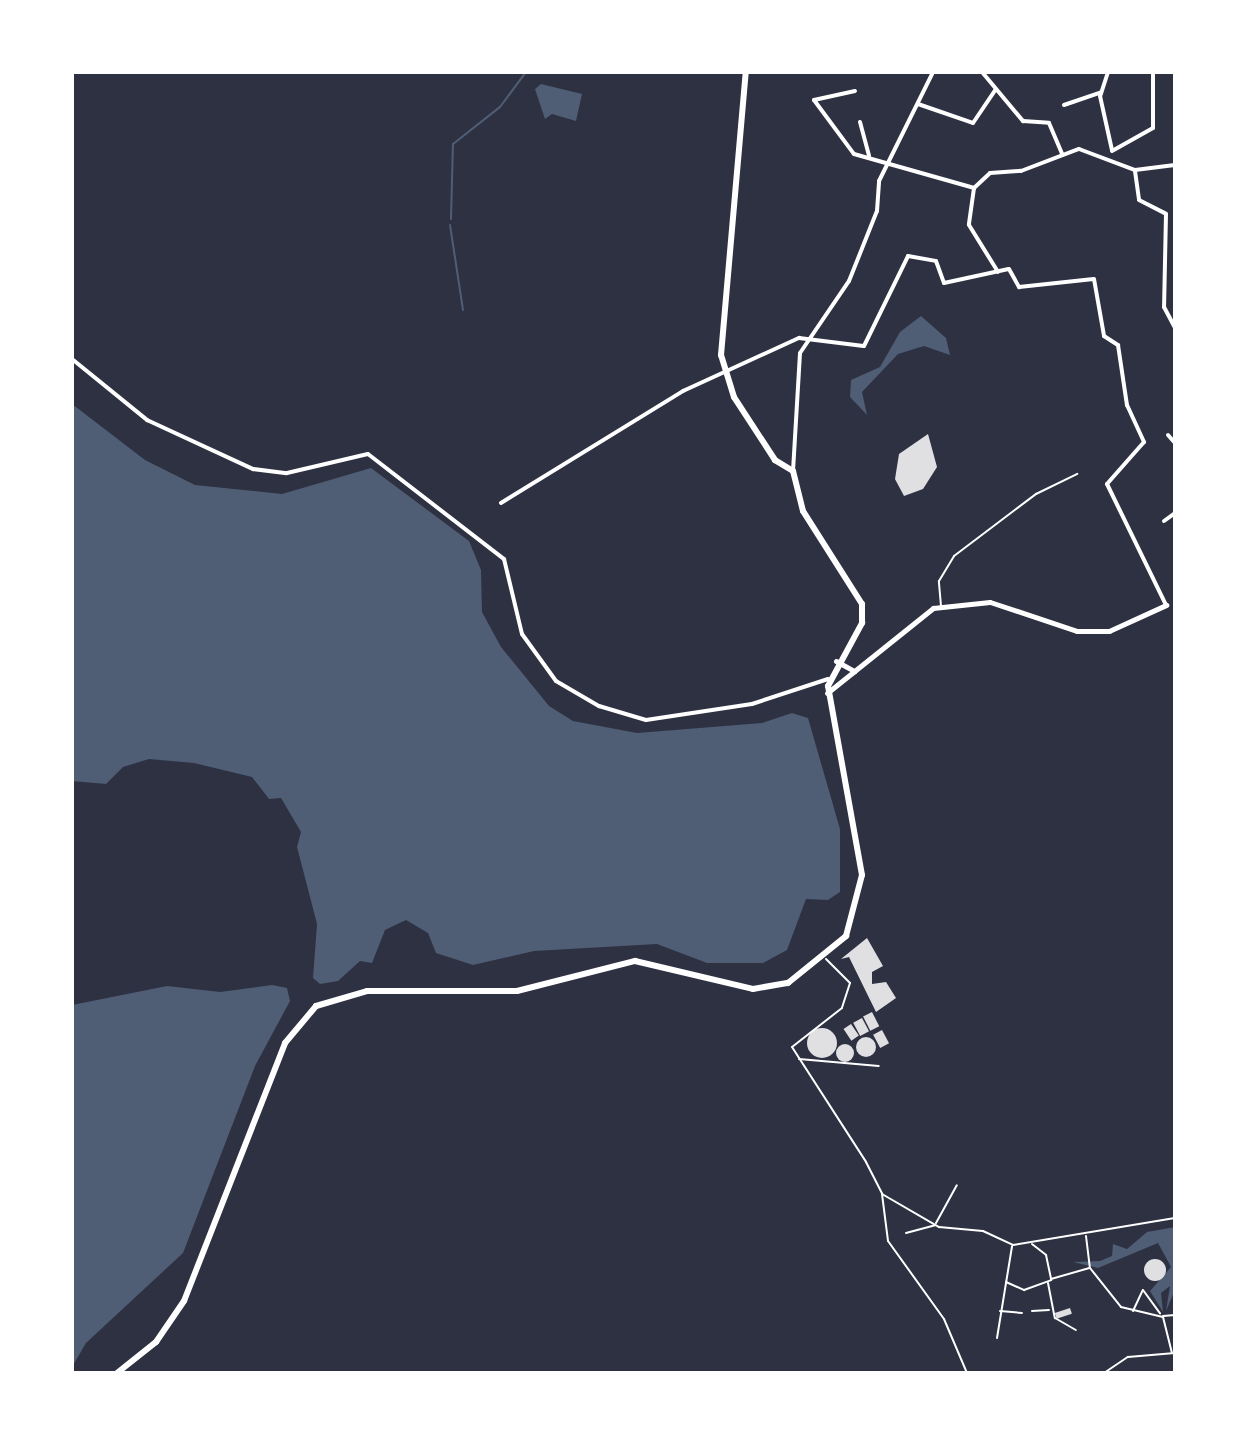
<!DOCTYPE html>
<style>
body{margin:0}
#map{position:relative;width:1247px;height:1445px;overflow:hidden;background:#2d3142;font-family:"DejaVu Sans",sans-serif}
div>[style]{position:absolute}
.water>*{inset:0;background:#4f5d75}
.stream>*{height:2px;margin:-1px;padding:0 1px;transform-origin:1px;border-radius:1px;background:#4f5d75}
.building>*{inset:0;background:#e0e0e3;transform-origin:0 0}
.round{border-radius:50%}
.service>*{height:2px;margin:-1px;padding:0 1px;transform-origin:1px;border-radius:1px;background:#fff}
.minor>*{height:4px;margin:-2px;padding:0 2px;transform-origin:2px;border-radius:2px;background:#fff}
.tertiary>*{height:5px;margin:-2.5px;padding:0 2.5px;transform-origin:2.5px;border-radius:2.5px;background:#fff}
.secondary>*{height:6px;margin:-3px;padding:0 3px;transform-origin:3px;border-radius:3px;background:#fff}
span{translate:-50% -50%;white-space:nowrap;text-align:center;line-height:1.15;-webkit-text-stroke:6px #fff;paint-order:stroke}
.frame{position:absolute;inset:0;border:74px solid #fff;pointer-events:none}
</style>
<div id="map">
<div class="water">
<div style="clip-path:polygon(541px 84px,582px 94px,576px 121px,552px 114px,545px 119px,535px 89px)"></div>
<div style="clip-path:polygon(921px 316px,946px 338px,950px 355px,924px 346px,898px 354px,862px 392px,867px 415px,850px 397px,851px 380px,880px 367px,900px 332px)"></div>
<div style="clip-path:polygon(72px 404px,145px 460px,195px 485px,282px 494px,371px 468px,469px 541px,481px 570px,482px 612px,501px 647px,549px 706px,573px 721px,637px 733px,762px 723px,792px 713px,808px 718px,840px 829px,840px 892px,828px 900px,806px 899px,787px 950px,763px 963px,707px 963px,657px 944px,534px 951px,473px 965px,436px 953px,428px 933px,406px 920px,385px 930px,372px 963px,360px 961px,338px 981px,320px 984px,313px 978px,317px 924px,297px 847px,301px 832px,281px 798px,269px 799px,252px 777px,194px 763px,149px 759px,123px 767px,106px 784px,72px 781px)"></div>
<div style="clip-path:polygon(272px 985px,287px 988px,290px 1001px,255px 1066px,183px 1253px,86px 1343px,72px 1367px,72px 1005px,167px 986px,220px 992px)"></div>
<div style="clip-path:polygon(1175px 1227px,1175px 1290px,1166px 1311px,1170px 1286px,1161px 1293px,1163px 1312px,1150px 1291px,1171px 1267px,1158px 1243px,1098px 1268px,1073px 1262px,1100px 1261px,1112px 1256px,1113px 1244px,1127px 1249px,1147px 1232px)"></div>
</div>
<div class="stream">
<div style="left:451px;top:219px;width:75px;rotate:-88.5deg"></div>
<div style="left:453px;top:144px;width:60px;rotate:-38.2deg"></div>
<div style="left:500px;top:107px;width:44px;rotate:-53.4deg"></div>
<div style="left:450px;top:225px;width:86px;rotate:81.3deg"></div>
</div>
<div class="building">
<div style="clip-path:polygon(928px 434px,937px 467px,923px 489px,904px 496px,895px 479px,899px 454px)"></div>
<div style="clip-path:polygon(867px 938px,883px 966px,872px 972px,872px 984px,886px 982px,896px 998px,876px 1012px,849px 957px,841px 959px)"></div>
<div style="left:872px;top:1012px;width:16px;height:10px;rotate:63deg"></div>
<div style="left:862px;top:1018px;width:15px;height:10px;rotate:62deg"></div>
<div style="left:851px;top:1024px;width:14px;height:9px;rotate:56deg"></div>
<div class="round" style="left:807px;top:1028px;width:30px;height:30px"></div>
<div style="left:882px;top:1030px;width:15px;height:10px;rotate:62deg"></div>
<div class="round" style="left:856px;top:1037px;width:20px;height:20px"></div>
<div class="round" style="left:836px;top:1044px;width:18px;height:18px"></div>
<div class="round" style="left:1144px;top:1259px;width:22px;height:22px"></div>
<div style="left:1070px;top:1308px;width:6px;height:16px;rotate:72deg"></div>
</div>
<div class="service">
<div style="left:941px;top:606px;width:25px;rotate:-95deg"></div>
<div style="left:939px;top:581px;width:29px;rotate:-59deg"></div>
<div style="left:954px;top:556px;width:103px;rotate:-37.1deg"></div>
<div style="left:1036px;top:494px;width:46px;rotate:-26deg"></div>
<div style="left:826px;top:959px;width:34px;rotate:45deg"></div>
<div style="left:850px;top:983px;width:26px;rotate:108deg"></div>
<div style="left:842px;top:1008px;width:63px;rotate:142deg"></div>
<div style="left:792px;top:1047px;width:137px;rotate:57.2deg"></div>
<div style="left:866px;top:1162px;width:36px;rotate:63deg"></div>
<div style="left:882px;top:1194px;width:47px;rotate:82.7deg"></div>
<div style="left:888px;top:1241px;width:96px;rotate:54.3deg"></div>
<div style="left:944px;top:1319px;width:59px;rotate:66.9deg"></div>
<div style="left:799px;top:1059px;width:80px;rotate:5deg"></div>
<div style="left:882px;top:1194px;width:66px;rotate:30.1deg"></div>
<div style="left:939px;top:1227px;width:44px;rotate:5.2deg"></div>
<div style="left:983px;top:1231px;width:33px;rotate:25deg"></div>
<div style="left:1013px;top:1245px;width:164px;rotate:-9.5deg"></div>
<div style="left:936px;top:1223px;width:43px;rotate:-61.1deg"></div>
<div style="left:906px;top:1233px;width:30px;rotate:-15deg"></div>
<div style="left:1086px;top:1236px;width:32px;rotate:83deg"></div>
<div style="left:1090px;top:1268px;width:50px;rotate:51.5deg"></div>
<div style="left:1121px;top:1307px;width:43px;rotate:13.4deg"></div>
<div style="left:1163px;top:1317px;width:36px;rotate:76deg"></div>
<div style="left:1032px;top:1244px;width:18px;rotate:38deg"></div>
<div style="left:1046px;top:1255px;width:25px;rotate:78deg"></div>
<div style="left:1051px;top:1279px;width:40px;rotate:-16deg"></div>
<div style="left:1006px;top:1282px;width:20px;rotate:24deg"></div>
<div style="left:1024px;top:1290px;width:29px;rotate:-20deg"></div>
<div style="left:1048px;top:1283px;width:36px;rotate:79deg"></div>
<div style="left:1055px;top:1318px;width:24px;rotate:30deg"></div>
<div style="left:1000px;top:1311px;width:22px;rotate:5deg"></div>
<div style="left:1032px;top:1311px;width:17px;rotate:-3deg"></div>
<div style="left:1133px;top:1311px;width:23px;rotate:-65deg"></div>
<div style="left:1143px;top:1290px;width:29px;rotate:54deg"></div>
<div style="left:1163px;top:1316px;width:12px;rotate:-5deg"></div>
<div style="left:997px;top:1338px;width:93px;rotate:-80.7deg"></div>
<div style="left:1104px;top:1373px;width:29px;rotate:-34deg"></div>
<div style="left:1128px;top:1357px;width:47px;rotate:-4.9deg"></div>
</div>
<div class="minor">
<div style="left:982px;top:72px;width:64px;rotate:50.1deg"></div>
<div style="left:1023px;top:121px;width:26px;rotate:4deg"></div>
<div style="left:1049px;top:123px;width:34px;rotate:67deg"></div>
<div style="left:1108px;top:72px;width:25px;rotate:108deg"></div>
<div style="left:1100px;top:96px;width:55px;rotate:77.5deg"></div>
<div style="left:855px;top:91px;width:42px;rotate:167.6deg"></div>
<div style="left:814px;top:100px;width:67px;rotate:53.5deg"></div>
<div style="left:854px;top:154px;width:125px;rotate:15.8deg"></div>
<div style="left:974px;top:188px;width:22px;rotate:-43deg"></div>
<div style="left:990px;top:173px;width:31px;rotate:-4deg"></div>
<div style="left:1021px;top:171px;width:62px;rotate:-20.8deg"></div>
<div style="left:1079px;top:149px;width:60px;rotate:20.6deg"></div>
<div style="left:1135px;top:170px;width:40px;rotate:-7.1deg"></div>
<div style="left:918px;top:104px;width:58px;rotate:19.1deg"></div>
<div style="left:973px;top:123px;width:40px;rotate:-56deg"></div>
<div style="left:1064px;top:105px;width:39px;rotate:-19deg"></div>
<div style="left:860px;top:122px;width:35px;rotate:75deg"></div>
<div style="left:1112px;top:151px;width:47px;rotate:-29.3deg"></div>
<div style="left:1153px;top:128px;width:56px;rotate:-90deg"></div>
<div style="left:1135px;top:171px;width:29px;rotate:82deg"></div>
<div style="left:1139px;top:200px;width:30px;rotate:27deg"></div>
<div style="left:1166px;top:214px;width:93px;rotate:91.2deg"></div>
<div style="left:1164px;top:307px;width:24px;rotate:62deg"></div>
<div style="left:974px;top:188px;width:37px;rotate:98deg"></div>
<div style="left:969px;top:225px;width:55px;rotate:58.3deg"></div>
<div style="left:72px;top:359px;width:97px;rotate:39.1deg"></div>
<div style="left:147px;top:420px;width:117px;rotate:24.8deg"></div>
<div style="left:253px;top:469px;width:34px;rotate:7deg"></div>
<div style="left:287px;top:473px;width:83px;rotate:-13.2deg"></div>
<div style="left:368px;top:454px;width:172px;rotate:37.7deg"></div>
<div style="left:504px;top:559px;width:77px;rotate:76.5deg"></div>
<div style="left:522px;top:634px;width:58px;rotate:54.1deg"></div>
<div style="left:556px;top:681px;width:50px;rotate:30.2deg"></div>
<div style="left:599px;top:706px;width:49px;rotate:16.6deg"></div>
<div style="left:646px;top:720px;width:107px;rotate:-8.6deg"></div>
<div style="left:752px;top:704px;width:80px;rotate:-18.2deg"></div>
<div style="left:1175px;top:363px;width:5px;rotate:90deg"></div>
<div style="left:1168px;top:435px;width:11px;rotate:49deg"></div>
<div style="left:793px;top:471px;width:118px;rotate:-86.6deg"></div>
<div style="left:800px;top:353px;width:87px;rotate:-55.8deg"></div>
<div style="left:849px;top:281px;width:75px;rotate:-68.2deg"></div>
<div style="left:877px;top:211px;width:30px;rotate:-86deg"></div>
<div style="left:879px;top:181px;width:122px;rotate:-63.6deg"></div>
<div style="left:1175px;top:477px;width:15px;rotate:90deg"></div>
<div style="left:501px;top:503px;width:214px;rotate:-31.6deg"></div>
<div style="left:683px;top:391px;width:128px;rotate:-24.6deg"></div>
<div style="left:799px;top:338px;width:65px;rotate:7deg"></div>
<div style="left:864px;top:346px;width:100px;rotate:-63.9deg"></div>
<div style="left:908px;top:256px;width:28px;rotate:10deg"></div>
<div style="left:936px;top:261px;width:23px;rotate:70deg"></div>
<div style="left:944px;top:283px;width:66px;rotate:-12.2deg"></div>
<div style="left:1009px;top:269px;width:21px;rotate:61deg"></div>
<div style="left:1019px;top:287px;width:75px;rotate:-6.1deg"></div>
<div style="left:1094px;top:279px;width:58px;rotate:80deg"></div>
<div style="left:1104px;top:336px;width:17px;rotate:33deg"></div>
<div style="left:1118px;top:345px;width:61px;rotate:81.5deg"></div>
<div style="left:1127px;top:405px;width:41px;rotate:65.3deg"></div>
<div style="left:1144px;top:442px;width:56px;rotate:131.4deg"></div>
<div style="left:1107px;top:484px;width:135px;rotate:64deg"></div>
<div style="left:1164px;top:521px;width:14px;rotate:-36deg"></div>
</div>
<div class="tertiary">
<div style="left:836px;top:661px;width:21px;rotate:29deg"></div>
<div style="left:827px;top:693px;width:136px;rotate:-38.7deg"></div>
<div style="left:933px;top:608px;width:57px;rotate:-6deg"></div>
<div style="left:990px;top:602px;width:92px;rotate:18.4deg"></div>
<div style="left:1077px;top:631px;width:32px"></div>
<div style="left:1109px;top:631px;width:63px;rotate:-24.5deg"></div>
</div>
<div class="secondary">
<div style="left:117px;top:1373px;width:50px;rotate:-38.5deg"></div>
<div style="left:156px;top:1342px;width:50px;rotate:-55.7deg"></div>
<div style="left:184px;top:1301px;width:277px;rotate:-68.6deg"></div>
<div style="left:285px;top:1043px;width:48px;rotate:-50deg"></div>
<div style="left:316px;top:1006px;width:53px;rotate:-16.4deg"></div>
<div style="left:367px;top:991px;width:150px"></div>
<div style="left:517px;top:991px;width:122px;rotate:-14.3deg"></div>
<div style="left:635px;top:961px;width:121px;rotate:13.3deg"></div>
<div style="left:753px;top:989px;width:36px;rotate:-10deg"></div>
<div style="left:788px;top:983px;width:75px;rotate:-39deg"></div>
<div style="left:846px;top:936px;width:63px;rotate:-75.3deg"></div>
<div style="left:862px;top:875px;width:192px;rotate:-100.2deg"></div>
<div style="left:828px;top:686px;width:72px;rotate:-61.6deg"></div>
<div style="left:862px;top:623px;width:19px;rotate:-90deg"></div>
<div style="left:862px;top:604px;width:110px;rotate:-122.4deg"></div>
<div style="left:803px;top:511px;width:41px;rotate:-104deg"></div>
<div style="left:793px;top:471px;width:21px;rotate:-149deg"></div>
<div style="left:775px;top:460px;width:75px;rotate:-123.1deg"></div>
<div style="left:734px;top:397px;width:44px;rotate:-107.2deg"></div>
<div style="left:721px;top:355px;width:284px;rotate:-85deg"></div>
</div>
<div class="frame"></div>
</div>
